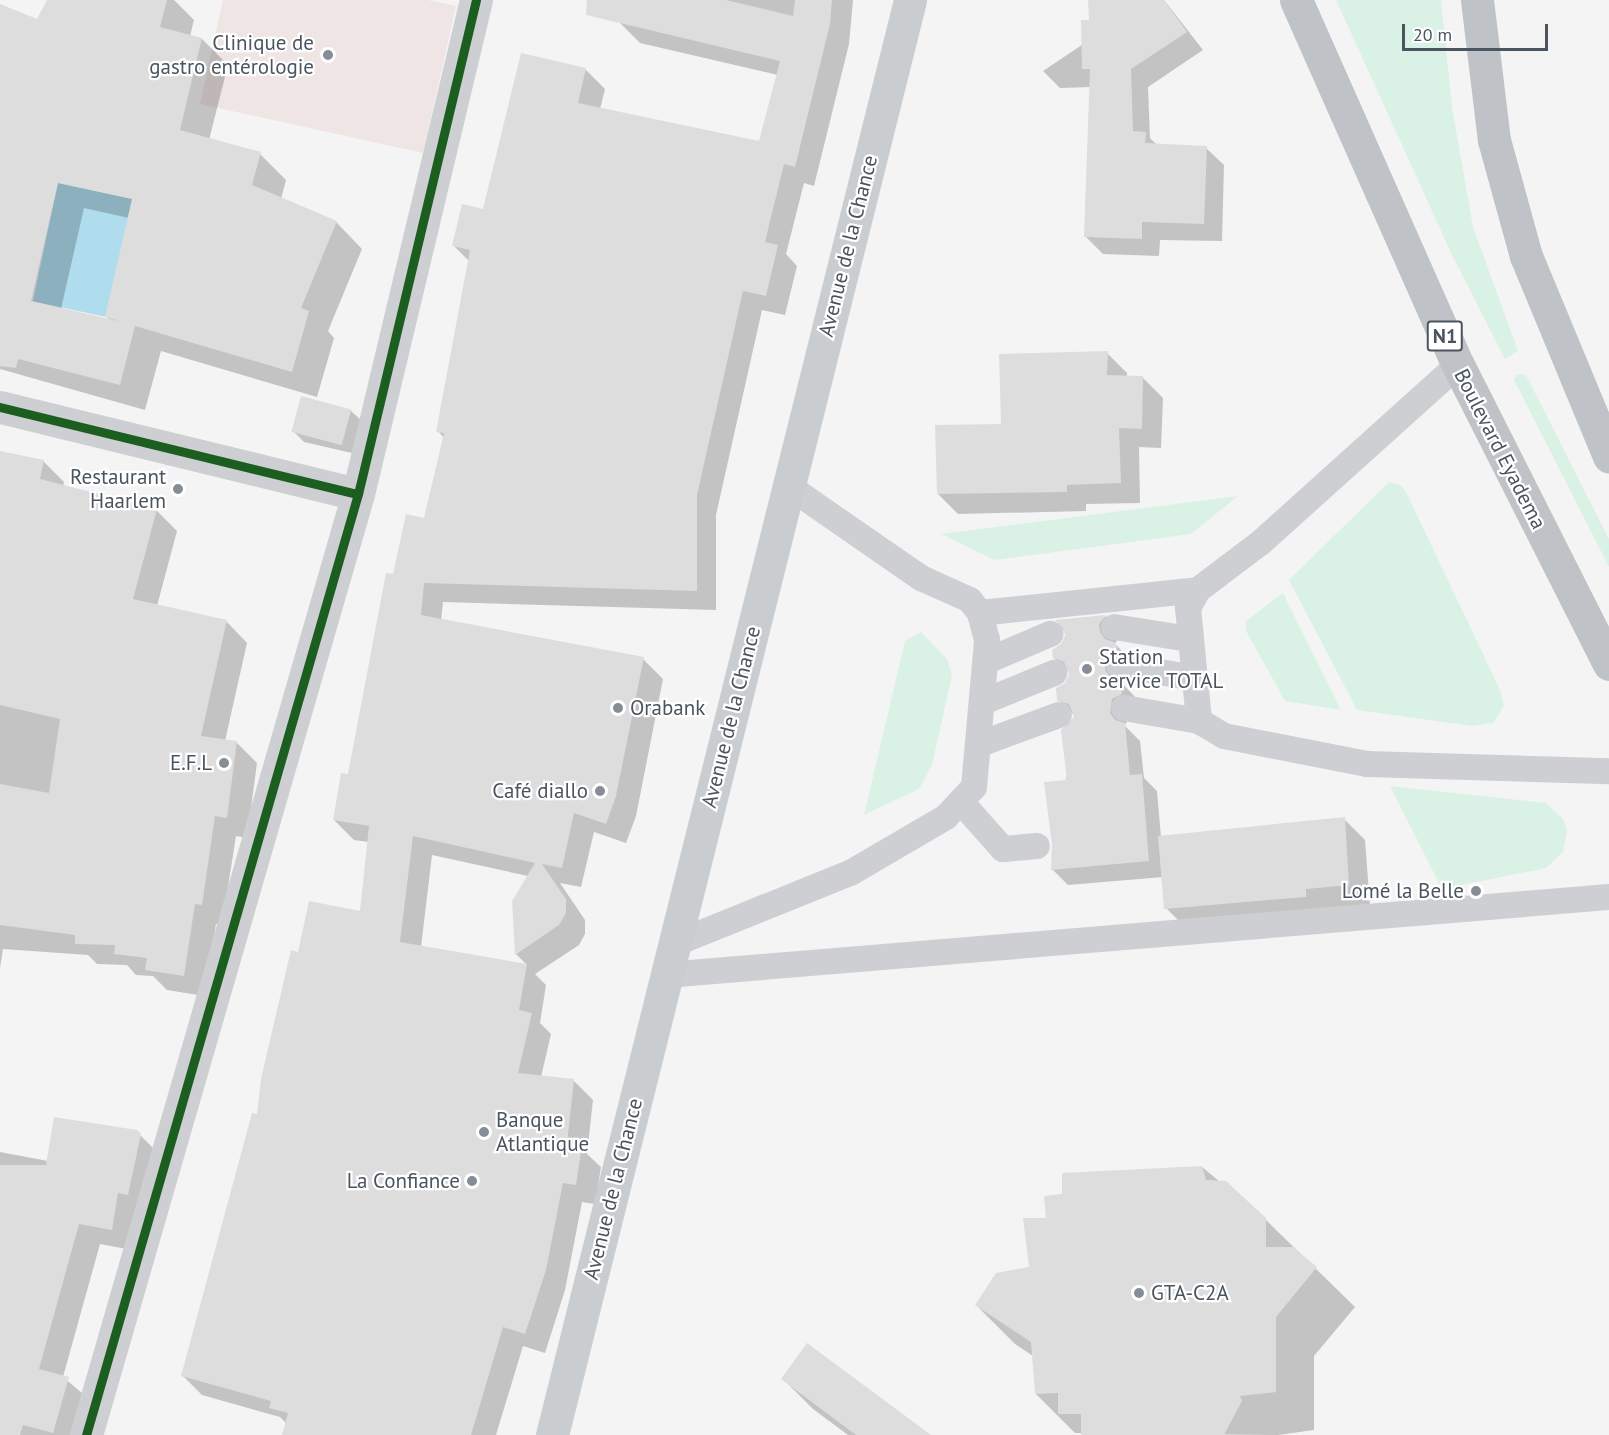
<!DOCTYPE html>
<meta charset="utf-8">
<style>
body{margin:0}
#map{position:relative;width:1609px;height:1435px;overflow:hidden;background:#f4f4f4;font-family:"PT Sans",sans-serif}
div>[style]{position:absolute}
.medical>*{inset:0;background:#eee5e4}
.green>*{inset:0;background:#daf2e5}
.water>*{inset:0;background:#afddee;transform-origin:0 0}
.shadow>*{inset:0;background:#0003}
.building>*{inset:0;background:#ddddde;transform-origin:0 0}
.lane>*{height:26px;margin:-13px;padding:0 13px;transform-origin:13px;border-radius:13px;background:#cdcfd2}
.street>*{height:33px;margin:-16.5px;padding:0 16.5px;transform-origin:16.5px;border-radius:16.5px;background:#cdcfd2}
.primary>*{height:33px;margin:-16.5px;padding:0 16.5px;transform-origin:16.5px;border-radius:16.5px;background:#cacdd0}
.highway>*{height:33px;margin:-16.5px;padding:0 16.5px;transform-origin:16.5px;border-radius:16.5px;background:#bfc3c8}
.cycleway>*{height:9px;margin:-4.5px;padding:0 4.5px;transform-origin:4.5px;border-radius:4.5px;background:#1b5e20}
.dots>*{width:16px;height:16px;translate:-50% -50%;box-sizing:border-box;border:3px solid #fff;border-radius:50%}
span{translate:-50% -50%;white-space:nowrap;text-align:center;line-height:1.15;-webkit-text-stroke:4.5px #fff;paint-order:stroke}
.shield-label span{padding:2px 4px;background:#fff;border:2px solid;border-radius:4px;-webkit-text-stroke-width:0}
.shield-label{font-size:20px;color:#4a5560;font-weight:700}
.poi-label{font-size:21px;color:#4a5560}
.right{translate:-100% -50%;text-align:right}
.left{translate:0 -50%;text-align:left}
.street-label{font-size:21px;color:#4a5560}
.scale{position:absolute;left:1402px;top:24px;width:146px;height:27px;box-sizing:border-box;border:3px solid #4a5560;border-top:0;padding-left:8px;font-size:18px;line-height:21px;white-space:nowrap;color:#4a5560;-webkit-text-stroke:4px #fff;paint-order:stroke}
</style>
<div id="map">
<div class="medical">
<div style="clip-path:polygon(223px 0,428px 0,456px 6px,423px 153px,200px 104px)"></div>
</div>
<div class="green">
<div style="clip-path:polygon(1336px 0,1441px 0,1452px 107px,1473px 227px,1518px 351px,1505px 359px,1452px 255px)"></div>
<div style="clip-path:polygon(1517px 374px,1526px 375px,1609px 539px,1609px 567px,1514px 380px)"></div>
<div style="clip-path:polygon(1389px 482px,1402px 486px,1407px 494px,1501px 692px,1504px 706px,1493px 723px,1472px 726px,1357px 710px,1289px 580px)"></div>
<div style="clip-path:polygon(1238px 496px,1191px 534px,995px 560px,941px 534px)"></div>
<div style="clip-path:polygon(1283px 593px,1341px 710px,1285px 701px,1246px 631px,1246px 621px)"></div>
<div style="clip-path:polygon(921px 632px,947px 659px,952px 675px,932px 765px,919px 789px,864px 815px,905px 641px)"></div>
<div style="clip-path:polygon(1390px 786px,1546px 803px,1563px 819px,1567px 830px,1563px 852px,1546px 868px,1442px 889px)"></div>
</div>
<div class="water">
<div style="left:58px;top:183px;width:76px;height:121px;rotate:12deg"></div>
</div>
<div class="shadow">
<div style="clip-path:polygon(evenodd,49px 0,174px 0,194px 20px,190px 36px,202px 39px,228px 65px,209px 140px,260px 154px,286px 180px,281px 199px,337px 223px,362px 249px,328px 331px,334px 338px,317px 397px,161px 351px,145px 410px,0 369px,0 5px,38px 20px,49px 0,84px 208px,129px 218px,106px 316px,111px 321px,61px 309px,84px 208px)"></div>
<div style="clip-path:polygon(evenodd,626px 0,853px 0,849px 44px,814px 186px,804px 183px,786px 254px,797px 266px,785px 315px,762px 310px,716px 515px,716px 610px,443px 602px,441px 621px,643px 659px,663px 679px,636px 816px,626px 843px,594px 832px,581px 887px,560px 883px,585px 920px,585px 934px,579px 945px,535px 974px,546px 985px,540px 1023px,551px 1034px,541px 1077px,573px 1080px,593px 1100px,587px 1154px,601px 1167px,595px 1204px,582px 1202px,565px 1290px,545px 1353px,523px 1346px,496px 1435px,283px 1435px,286px 1423px,280px 1417px,202px 1395px,182px 1375px,258px 1116px,299px 954px,361px 913px,369px 842px,354px 840px,334px 820px,425px 520px,444px 438px,438px 431px,469px 261px,453px 245px,484px 211px,522px 55px,586px 70px,605px 89px,600px 109px,760px 143px,778px 75px,640px 43px,620px 23px,626px 0,432px 855px,528px 876px,513px 901px,516px 954px,527px 965px,421px 947px,432px 855px)"></div>
<div style="clip-path:polygon(1149px 0,1164px 0,1203px 50px,1148px 87px,1150px 138px,1157px 145px,1206px 148px,1224px 165px,1222px 241px,1160px 240px,1159px 256px,1103px 254px,1085px 236px,1091px 87px,1060px 88px,1043px 71px)"></div>
<div style="clip-path:polygon(1107px 353px,1127px 373px,1127px 377px,1143px 378px,1163px 398px,1161px 448px,1139px 447px,1140px 503px,1086px 504px,1086px 511px,958px 514px,938px 494px,1002px 425px)"></div>
<div style="clip-path:polygon(350px 410px,361px 420px,352px 453px,304px 442px,293px 431px)"></div>
<div style="clip-path:polygon(0 453px,43px 461px,64px 482px,63px 487px,156px 510px,177px 531px,157px 606px,227px 622px,247px 643px,225px 741px,236px 742px,257px 763px,247px 838px,236px 836px,222px 925px,216px 924px,204px 996px,167px 990px,153px 976px,136px 975px,127px 965px,97px 964px,88px 955px,3px 949px,0 968px)"></div>
<div style="clip-path:polygon(1105px 616px,1121px 632px,1115px 644px,1131px 660px,1122px 672px,1121px 682px,1136px 698px,1125px 726px,1140px 741px,1144px 778px,1157px 791px,1161px 837px,1344px 819px,1365px 840px,1370px 906px,1187px 929px,1166px 908px,1163px 877px,1068px 885px,1052px 869px,1076px 717px,1059px 700px,1071px 674px,1054px 658px,1066px 635px,1058px 621px)"></div>
<div style="clip-path:polygon(137px 1132px,158px 1153px,132px 1250px,100px 1244px,63px 1377px,89px 1399px,79px 1435px,0 1435px,0 1152px,48px 1161px)"></div>
<div style="clip-path:polygon(1202px 1167px,1265px 1219px,1355px 1307px,1314px 1356px,1314px 1430px,1278px 1435px,1075px 1433px,1036px 1394px,1033px 1356px,1015px 1344px,976px 1305px,1031px 1268px,1048px 1220px)"></div>
<div style="clip-path:polygon(783px 1379px,928px 1435px,848px 1435px,813px 1409px)"></div>
</div>
<div class="building">
<div style="clip-path:polygon(evenodd,47px 0,167px 0,160px 27px,202px 38px,180px 130px,261px 152px,252px 185px,337px 221px,301px 308px,309px 311px,292px 372px,135px 326px,120px 385px,18px 359px,16px 368px,0 366px,0 4px,37px 19px,47px 0,58px 183px,132px 199px,105px 317px,123px 322px,31px 301px,58px 183px)"></div>
<div style="clip-path:polygon(587px 0,726px 0,793px 16px,795px 0,832px 0,830px 24px,795px 167px,784px 164px,765px 242px,778px 245px,766px 296px,743px 291px,697px 495px,697px 591px,424px 583px,421px 615px,644px 657px,616px 796px,606px 824px,574px 813px,562px 868px,542px 864px,566px 899px,566px 913px,559px 925px,515px 955px,512px 901px,535px 863px,413px 836px,400px 942px,527px 964px,519px 1010px,532px 1013px,518px 1073px,574px 1079px,567px 1144px,582px 1146px,576px 1185px,563px 1183px,546px 1270px,525px 1334px,503px 1327px,471px 1435px,282px 1435px,288px 1413px,269px 1408px,271px 1401px,181px 1376px,252px 1113px,257px 1114px,261px 1079px,291px 950px,298px 952px,309px 901px,360px 911px,369px 826px,333px 820px,341px 773px,348px 774px,386px 573px,393px 574px,406px 514px,424px 518px,444px 433px,436px 432px,470px 250px,452px 246px,462px 204px,483px 209px,521px 53px,586px 68px,578px 103px,759px 141px,780px 61px,586px 15px)"></div>
<div style="clip-path:polygon(1088px 0,1164px 0,1187px 32px,1131px 69px,1133px 131px,1146px 132px,1145px 143px,1207px 146px,1204px 224px,1142px 222px,1142px 239px,1084px 237px,1090px 69px,1082px 69px,1081px 20px,1089px 20px)"></div>
<div style="clip-path:polygon(1108px 351px,1107px 375px,1143px 376px,1142px 429px,1119px 428px,1121px 483px,1067px 485px,1067px 492px,937px 494px,935px 425px,1001px 424px,999px 354px)"></div>
<div style="left:301px;top:396px;width:52px;height:37px;rotate:15deg"></div>
<div style="clip-path:polygon(0 451px,44px 460px,40px 479px,157px 509px,133px 599px,227px 620px,201px 736px,237px 741px,227px 818px,215px 816px,202px 905px,195px 904px,184px 976px,145px 970px,147px 958px,114px 954px,115px 945px,75px 944px,75px 935px,0 925px,0 784px,49px 793px,60px 719px,0 705px)"></div>
<div style="clip-path:polygon(1106px 615px,1099px 624px,1100px 632px,1105px 639px,1116px 643px,1117px 651px,1107px 656px,1105px 670px,1110px 677px,1121px 681px,1122px 694px,1112px 699px,1110px 713px,1115px 720px,1125px 723px,1130px 775px,1142px 774px,1149px 861px,1051px 870px,1052px 845px,1044px 782px,1067px 780px,1061px 730px,1074px 717px,1069px 704px,1057px 701px,1056px 688px,1065px 683px,1069px 674px,1064px 662px,1053px 658px,1052px 650px,1062px 643px,1065px 635px,1063px 628px,1055px 620px)"></div>
<div style="clip-path:polygon(1345px 817px,1349px 885px,1306px 889px,1306px 897px,1164px 909px,1158px 836px)"></div>
<div style="clip-path:polygon(54px 1117px,137px 1130px,141px 1134px,128px 1195px,118px 1193px,112px 1230px,79px 1224px,39px 1369px,69px 1377px,53px 1433px,23px 1425px,20px 1435px,0 1435px,0 1165px,46px 1165px)"></div>
<div style="clip-path:polygon(1202px 1166px,1206px 1180px,1226px 1181px,1266px 1218px,1266px 1247px,1293px 1247px,1317px 1267px,1276px 1317px,1276px 1392px,1240px 1396px,1242px 1401px,1224px 1435px,1081px 1435px,1081px 1414px,1058px 1414px,1058px 1393px,1035px 1394px,1031px 1342px,975px 1305px,996px 1273px,1029px 1267px,1023px 1218px,1046px 1218px,1044px 1196px,1062px 1194px,1062px 1173px)"></div>
<div style="clip-path:polygon(807px 1343px,931px 1435px,856px 1435px,781px 1379px)"></div>
</div>
<div class="lane">
<div style="left:1458px;top:365px;width:266px;rotate:138deg"></div>
<div style="left:1260px;top:543px;width:78px;rotate:142.8deg"></div>
<div style="left:1198px;top:590px;width:21px;rotate:119deg"></div>
<div style="left:1188px;top:608px;width:114px;rotate:84.4deg"></div>
<div style="left:1199px;top:721px;width:29px;rotate:31deg"></div>
<div style="left:1224px;top:736px;width:146px;rotate:11.1deg"></div>
<div style="left:1367px;top:764px;width:242px;rotate:1.7deg"></div>
<div style="left:980px;top:613px;width:219px;rotate:-6deg"></div>
<div style="left:1114px;top:627px;width:77px;rotate:9deg"></div>
<div style="left:987px;top:661px;width:69px;rotate:-23.2deg"></div>
<div style="left:1119px;top:665px;width:77px;rotate:9.7deg"></div>
<div style="left:983px;top:702px;width:77px;rotate:-22.2deg"></div>
<div style="left:1124px;top:708px;width:76px;rotate:9.8deg"></div>
<div style="left:980px;top:744px;width:84px;rotate:-20.2deg"></div>
<div style="left:962px;top:803px;width:62px;rotate:48.3deg"></div>
<div style="left:1003px;top:849px;width:34px;rotate:-5deg"></div>
<div style="left:674px;top:944px;width:192px;rotate:-22deg"></div>
<div style="left:852px;top:872px;width:109px;rotate:-30.3deg"></div>
<div style="left:946px;top:817px;width:41px;rotate:-47deg"></div>
<div style="left:974px;top:787px;width:148px;rotate:-84.9deg"></div>
<div style="left:987px;top:640px;width:28px;rotate:-105deg"></div>
<div style="left:980px;top:613px;width:16px;rotate:-128deg"></div>
<div style="left:970px;top:600px;width:54px;rotate:-155.8deg"></div>
<div style="left:921px;top:578px;width:162px;rotate:-145.3deg"></div>
<div style="left:666px;top:975px;width:946px;rotate:-4.73deg"></div>
</div>
<div class="street">
<div style="left:0;top:407px;width:368px;rotate:13.7deg"></div>
<div style="left:86px;top:1435px;width:980px;rotate:-73.88deg"></div>
<div style="left:358px;top:494px;width:508px;rotate:-76.57deg"></div>
</div>
<div class="primary">
<div style="left:552px;top:1435px;width:1479px;rotate:-75.99deg"></div>
</div>
<div class="highway">
<div style="left:1296px;top:0;width:399px;rotate:66.1deg"></div>
<div style="left:1458px;top:365px;width:335px;rotate:63.2deg"></div>
<div style="left:1477px;top:0;width:141px;rotate:83.1deg"></div>
<div style="left:1494px;top:140px;width:120px;rotate:74.6deg"></div>
<div style="left:1526px;top:256px;width:217px;rotate:67.5deg"></div>
</div>
<div class="cycleway">
<div style="left:0;top:407px;width:368px;rotate:13.7deg"></div>
<div style="left:86px;top:1435px;width:980px;rotate:-73.88deg"></div>
<div style="left:358px;top:494px;width:508px;rotate:-76.57deg"></div>
</div>
<div class="dots">
<div style="left:328px;top:55px;background:#868d94"></div>
<div style="left:178px;top:489px;background:#868d94"></div>
<div style="left:1087px;top:669px;background:#868d94"></div>
<div style="left:618px;top:708px;background:#868d94"></div>
<div style="left:224px;top:763px;background:#868d94"></div>
<div style="left:600px;top:791px;background:#868d94"></div>
<div style="left:1476px;top:891px;background:#868d94"></div>
<div style="left:484px;top:1132px;background:#868d94"></div>
<div style="left:472px;top:1181px;background:#868d94"></div>
<div style="left:1139px;top:1293px;background:#868d94"></div>
</div>
<div class="shield-label">
<span style="left:1445px;top:336px">N1</span>
</div>
<div class="poi-label">
<span class="right" style="left:314px;top:55px">Clinique de<br>gastro entérologie</span>
<span class="right" style="left:166px;top:489px">Restaurant<br>Haarlem</span>
<span class="left" style="left:1099px;top:669px">Station<br>service TOTAL</span>
<span class="left" style="left:630px;top:708px">Orabank</span>
<span class="right" style="left:212px;top:763px">E.F.L</span>
<span class="right" style="left:588px;top:791px">Café diallo</span>
<span class="right" style="left:1464px;top:891px">Lomé la Belle</span>
<span class="left" style="left:496px;top:1132px">Banque<br>Atlantique</span>
<span class="right" style="left:460px;top:1181px">La Confiance</span>
<span class="left" style="left:1151px;top:1293px">GTA-C2A</span>
</div>
<div class="street-label">
<span style="left:848px;top:246px;rotate:-76deg">Avenue de la Chance</span>
<span style="left:1500px;top:449px;rotate:63deg">Boulevard Eyadema</span>
<span style="left:731px;top:717px;rotate:-76deg">Avenue de la Chance</span>
<span style="left:613px;top:1189px;rotate:-76deg">Avenue de la Chance</span>
</div>
<div class="scale">20 m</div>
</div>
